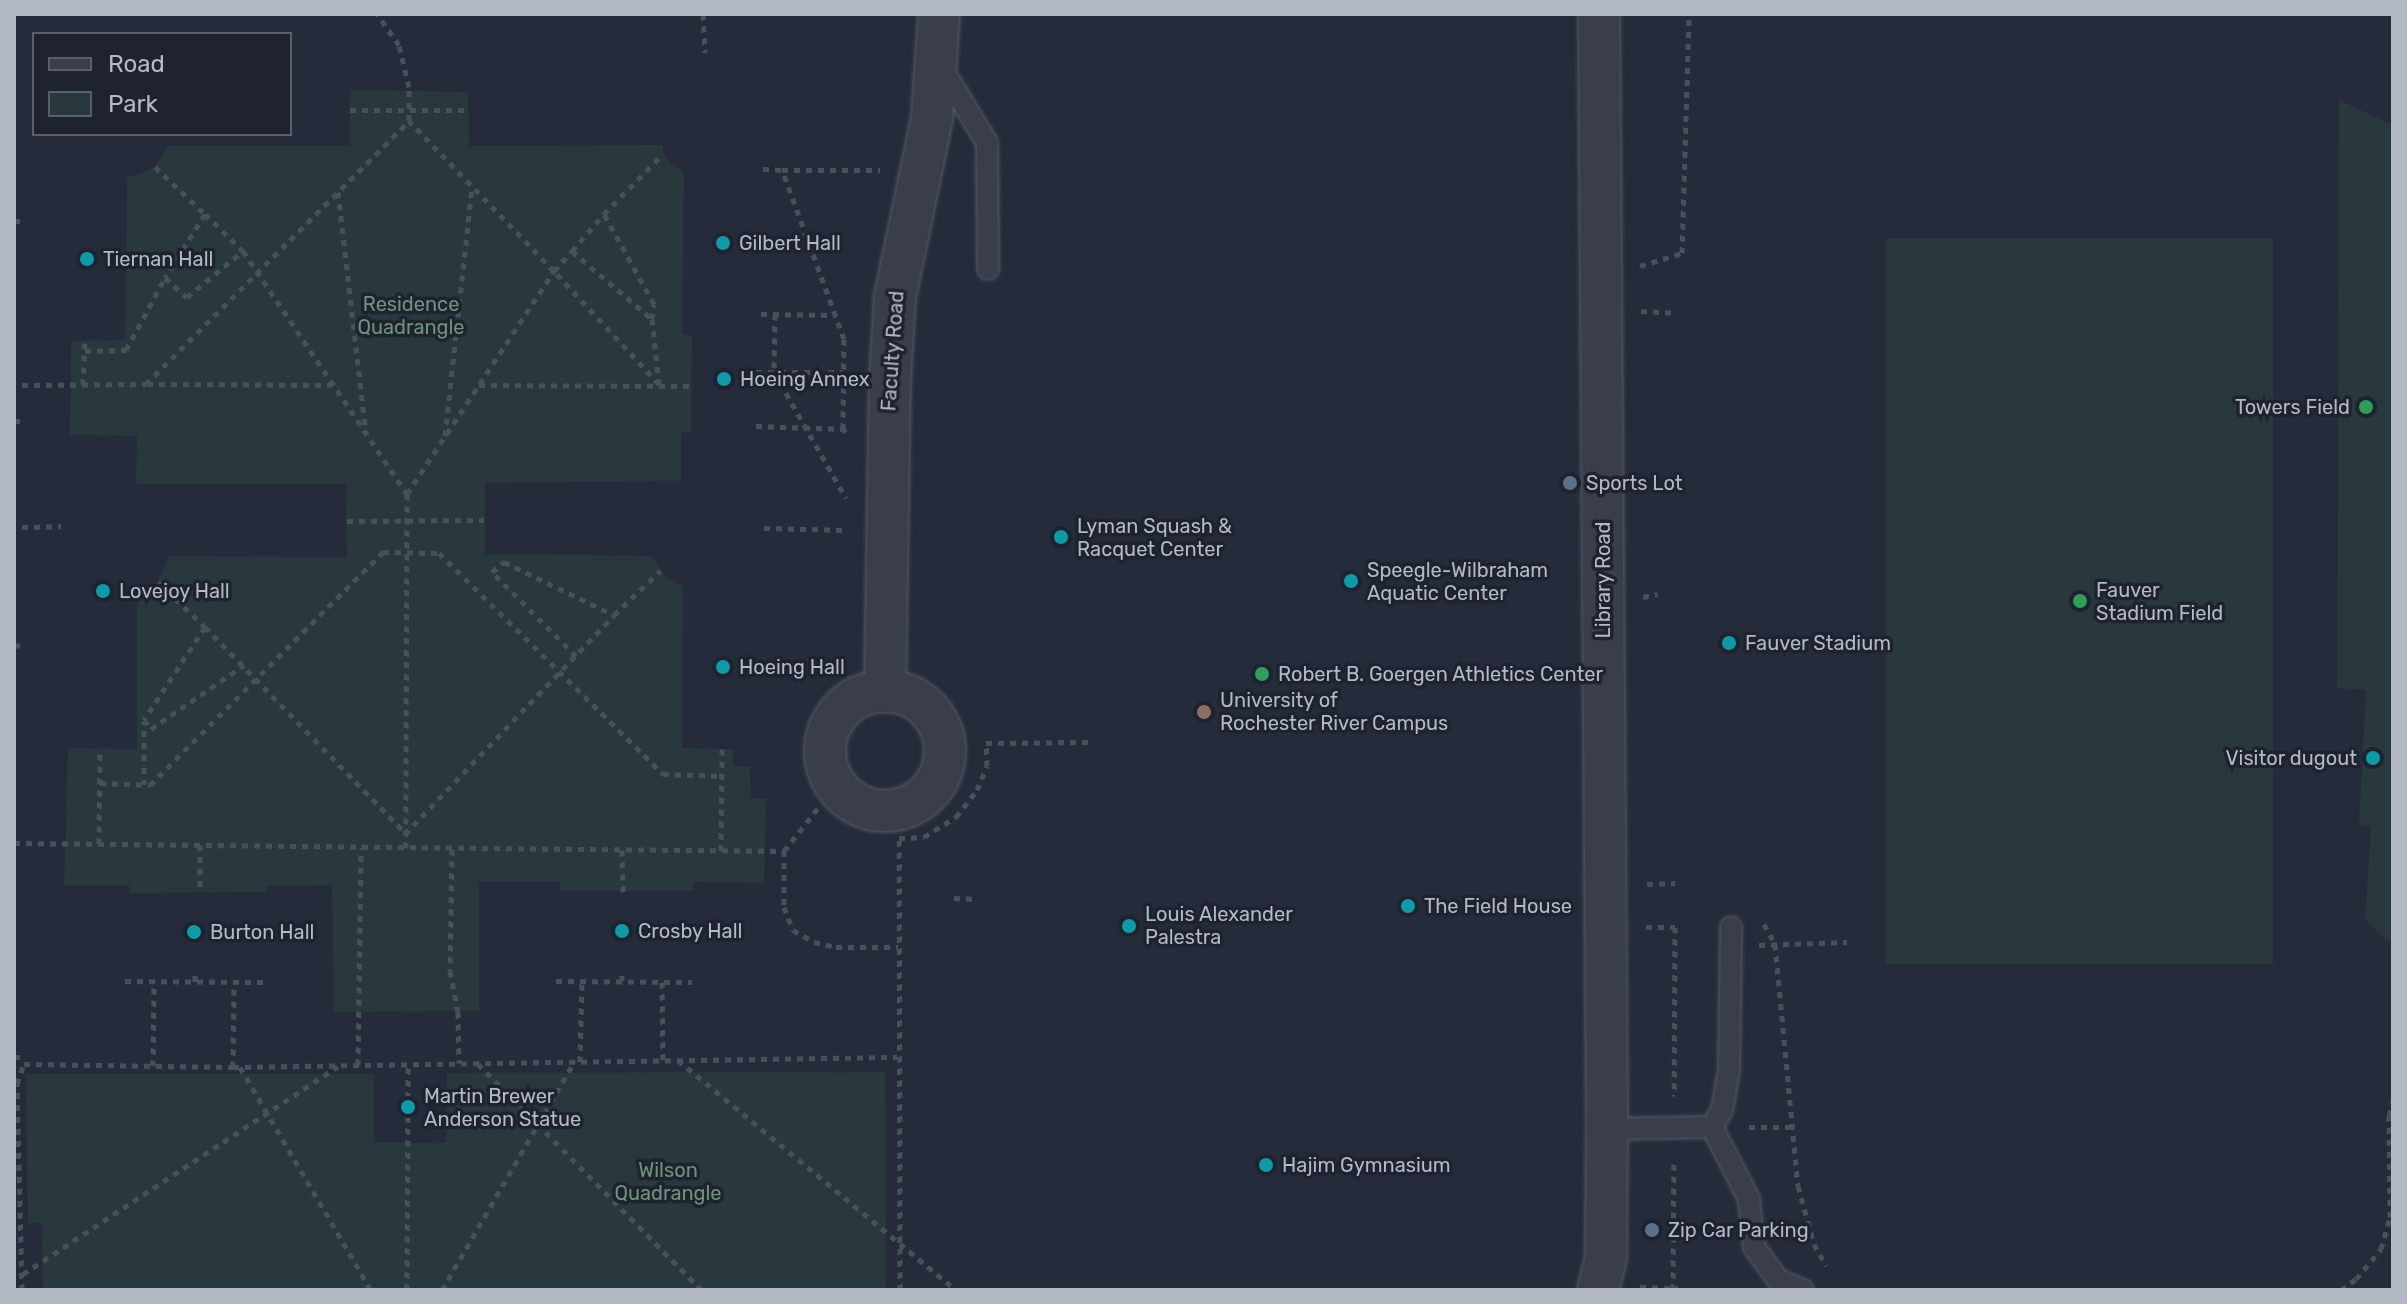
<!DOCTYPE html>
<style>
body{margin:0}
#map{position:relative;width:2407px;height:1304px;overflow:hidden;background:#252b3a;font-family:Rubik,sans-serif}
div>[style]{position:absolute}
.green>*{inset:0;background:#28383c;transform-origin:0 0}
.path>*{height:5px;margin-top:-2.5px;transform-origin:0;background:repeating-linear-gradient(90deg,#455358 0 6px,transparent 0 12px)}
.roads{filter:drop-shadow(0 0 2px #545965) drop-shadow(0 0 2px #545965)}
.service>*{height:20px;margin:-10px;padding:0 10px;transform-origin:10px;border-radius:10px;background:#393e4a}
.minor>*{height:40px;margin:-20px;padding:0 20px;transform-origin:20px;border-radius:20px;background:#393e4a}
.minor>.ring{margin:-20px;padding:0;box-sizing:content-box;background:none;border:40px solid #393e4a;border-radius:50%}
.dots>*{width:22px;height:22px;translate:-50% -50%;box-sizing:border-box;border:4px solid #1e232f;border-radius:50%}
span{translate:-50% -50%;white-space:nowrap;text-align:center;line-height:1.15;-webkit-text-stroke:7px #1e232f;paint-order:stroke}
.poi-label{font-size:20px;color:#b4b9c6}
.left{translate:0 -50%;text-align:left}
.right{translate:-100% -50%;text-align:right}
.park-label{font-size:20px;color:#6e947c}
.street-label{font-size:20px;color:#b4b9c6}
.frame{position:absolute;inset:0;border:16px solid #b4b9c6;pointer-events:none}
.legend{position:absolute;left:32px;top:32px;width:260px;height:104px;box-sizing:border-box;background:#1e232f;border:2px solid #5a5f6b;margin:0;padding:10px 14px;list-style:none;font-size:24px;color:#b4b9c6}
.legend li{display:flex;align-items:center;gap:16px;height:40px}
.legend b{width:40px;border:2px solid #5a5f6b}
</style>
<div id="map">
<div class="green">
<div style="clip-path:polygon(350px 90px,468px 92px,469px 146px,663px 145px,663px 154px,672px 165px,684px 172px,682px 334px,692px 335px,691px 432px,681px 433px,681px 481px,485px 483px,485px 554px,651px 556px,669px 580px,683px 586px,682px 748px,733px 749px,733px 766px,750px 767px,751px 798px,766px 799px,764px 883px,694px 882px,693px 891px,561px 891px,560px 882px,479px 882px,479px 1011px,334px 1012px,332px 885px,267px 886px,266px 892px,130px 893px,129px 885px,64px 885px,68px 748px,137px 749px,137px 592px,158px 582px,169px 556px,347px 557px,346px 484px,136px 484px,137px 436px,70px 435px,71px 341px,125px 340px,127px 178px,155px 167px,168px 146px,350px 146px)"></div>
<div style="clip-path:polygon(2339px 100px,2393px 125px,2393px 942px,2387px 941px,2365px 920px,2371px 826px,2359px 825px,2366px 690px,2337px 688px)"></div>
<div style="left:1886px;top:238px;width:387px;height:726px"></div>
<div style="clip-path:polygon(885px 1072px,886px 1290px,43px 1290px,42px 1223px,28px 1223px,26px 1074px,374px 1074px,374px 1142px,446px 1143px,447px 1073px)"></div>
</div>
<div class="path">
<div style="left:703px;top:14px;width:39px;rotate:87deg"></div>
<div style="left:350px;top:110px;width:118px"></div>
<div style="left:155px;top:167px;width:69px;rotate:43.2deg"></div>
<div style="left:205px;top:214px;width:75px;rotate:122deg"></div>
<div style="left:165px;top:278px;width:29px;rotate:41deg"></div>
<div style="left:187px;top:297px;width:72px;rotate:-39.4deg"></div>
<div style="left:243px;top:251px;width:293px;rotate:56deg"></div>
<div style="left:407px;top:494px;width:354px;rotate:90.2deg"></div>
<div style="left:763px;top:169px;width:19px;rotate:3deg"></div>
<div style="left:338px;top:192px;width:243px;rotate:83.4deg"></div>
<div style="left:205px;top:214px;width:53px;rotate:44.2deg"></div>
<div style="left:14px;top:221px;width:7px"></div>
<div style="left:572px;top:251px;width:49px;rotate:-49.1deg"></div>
<div style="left:1640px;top:266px;width:44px;rotate:-17.2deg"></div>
<div style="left:1682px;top:253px;width:239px;rotate:-88.3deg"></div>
<div style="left:1641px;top:311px;width:33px;rotate:3deg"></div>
<div style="left:761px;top:314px;width:75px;rotate:0.8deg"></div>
<div style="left:775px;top:314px;width:58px;rotate:91deg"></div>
<div style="left:774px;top:372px;width:145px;rotate:60.3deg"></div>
<div style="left:652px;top:319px;width:65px;rotate:83.9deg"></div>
<div style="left:659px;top:384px;width:154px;rotate:-132.9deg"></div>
<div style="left:554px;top:271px;width:27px;rotate:-48deg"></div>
<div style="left:572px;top:251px;width:105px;rotate:40.4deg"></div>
<div style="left:652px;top:319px;width:15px;rotate:-82deg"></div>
<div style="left:654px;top:304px;width:103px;rotate:-119.1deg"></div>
<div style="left:604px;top:214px;width:84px;rotate:-45.5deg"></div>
<div style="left:85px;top:351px;width:41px;rotate:-1.4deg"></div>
<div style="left:126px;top:350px;width:82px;rotate:-61.6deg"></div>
<div style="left:756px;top:372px;width:87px"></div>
<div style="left:147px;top:384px;width:184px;rotate:0.3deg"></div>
<div style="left:22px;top:385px;width:124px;rotate:-0.5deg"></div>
<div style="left:146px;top:384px;width:372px;rotate:-45deg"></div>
<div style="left:409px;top:121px;width:34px;rotate:-90deg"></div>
<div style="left:409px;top:87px;width:43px;rotate:-103.4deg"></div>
<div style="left:399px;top:45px;width:38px;rotate:-125deg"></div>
<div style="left:83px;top:385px;width:45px;rotate:-87.5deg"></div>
<div style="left:479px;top:385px;width:212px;rotate:0.3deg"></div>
<div style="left:14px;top:421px;width:8px"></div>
<div style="left:756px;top:426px;width:87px;rotate:2deg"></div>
<div style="left:846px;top:432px;width:4px;rotate:-135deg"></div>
<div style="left:843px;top:429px;width:90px;rotate:-89.4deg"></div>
<div style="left:844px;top:339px;width:180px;rotate:-110.1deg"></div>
<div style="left:782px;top:170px;width:98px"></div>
<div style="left:445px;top:436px;width:250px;rotate:-83.8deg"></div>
<div style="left:407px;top:494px;width:267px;rotate:-56.6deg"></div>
<div style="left:554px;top:271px;width:209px;rotate:-134deg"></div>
<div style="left:347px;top:521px;width:137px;rotate:-0.4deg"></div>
<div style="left:22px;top:527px;width:39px;rotate:-1deg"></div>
<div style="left:764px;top:528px;width:82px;rotate:1.4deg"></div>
<div style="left:158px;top:582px;width:65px;rotate:43.8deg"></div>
<div style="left:205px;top:627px;width:111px;rotate:123.3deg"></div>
<div style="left:144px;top:720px;width:11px;rotate:52deg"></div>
<div style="left:151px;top:729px;width:113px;rotate:-34.5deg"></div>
<div style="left:1643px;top:597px;width:15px;rotate:-11deg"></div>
<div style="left:205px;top:627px;width:287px;rotate:45.8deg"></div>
<div style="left:14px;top:645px;width:8px;rotate:7deg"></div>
<div style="left:576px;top:656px;width:119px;rotate:-135deg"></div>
<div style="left:492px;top:572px;width:16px;rotate:-40deg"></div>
<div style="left:504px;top:562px;width:122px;rotate:25.7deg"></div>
<div style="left:614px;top:615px;width:64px;rotate:-43.7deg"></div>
<div style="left:100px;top:783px;width:50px;rotate:2.3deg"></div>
<div style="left:150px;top:785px;width:330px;rotate:-45deg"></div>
<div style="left:383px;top:552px;width:56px;rotate:1deg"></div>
<div style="left:439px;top:553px;width:315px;rotate:44.6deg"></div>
<div style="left:663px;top:774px;width:59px;rotate:1.9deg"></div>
<div style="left:144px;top:785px;width:64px;rotate:-90deg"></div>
<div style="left:405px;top:834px;width:303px;rotate:-46.3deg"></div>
<div style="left:14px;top:843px;width:770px;rotate:0.6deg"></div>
<div style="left:784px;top:851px;width:56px;rotate:90deg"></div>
<div style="left:784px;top:907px;width:25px;rotate:69deg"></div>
<div style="left:793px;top:930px;width:24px;rotate:30deg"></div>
<div style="left:814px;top:942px;width:23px;rotate:13deg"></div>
<div style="left:836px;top:947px;width:62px"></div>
<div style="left:99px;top:844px;width:95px;rotate:-89.4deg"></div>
<div style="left:200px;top:845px;width:47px;rotate:90deg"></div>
<div style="left:452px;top:849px;width:122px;rotate:90.9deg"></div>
<div style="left:450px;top:971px;width:42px;rotate:79deg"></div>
<div style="left:458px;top:1012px;width:51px;rotate:88.9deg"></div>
<div style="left:622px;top:850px;width:42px;rotate:88.6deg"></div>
<div style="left:721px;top:851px;width:102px;rotate:-89.4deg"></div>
<div style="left:784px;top:851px;width:55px;rotate:-51.7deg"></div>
<div style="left:1647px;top:884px;width:28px;rotate:-2deg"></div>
<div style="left:954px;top:898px;width:21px;rotate:3deg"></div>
<div style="left:1764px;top:924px;width:23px;rotate:61deg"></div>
<div style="left:1775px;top:944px;width:243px;rotate:84.6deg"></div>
<div style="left:1798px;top:1186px;width:60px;rotate:74.6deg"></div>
<div style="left:1814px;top:1244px;width:25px;rotate:61deg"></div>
<div style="left:1646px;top:927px;width:29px"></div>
<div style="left:1675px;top:927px;width:169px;rotate:90.3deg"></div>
<div style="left:1759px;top:945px;width:88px;rotate:-2deg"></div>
<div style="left:125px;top:981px;width:144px;rotate:0.4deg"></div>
<div style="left:556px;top:981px;width:136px;rotate:0.4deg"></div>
<div style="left:622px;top:981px;width:10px;rotate:-90deg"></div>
<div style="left:195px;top:982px;width:10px;rotate:-90deg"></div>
<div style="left:662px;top:982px;width:78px;rotate:89.3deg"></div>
<div style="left:14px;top:1057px;width:10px"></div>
<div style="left:678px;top:1060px;width:361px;rotate:39.6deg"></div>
<div style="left:580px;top:1062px;width:81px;rotate:-88.6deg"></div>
<div style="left:478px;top:1064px;width:318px;rotate:45.3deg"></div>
<div style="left:358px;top:1065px;width:217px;rotate:-89.2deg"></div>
<div style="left:153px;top:1066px;width:84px;rotate:-89.3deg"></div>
<div style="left:233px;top:1067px;width:85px;rotate:-89.3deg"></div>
<div style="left:240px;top:1067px;width:259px;rotate:59.6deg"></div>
<div style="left:1749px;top:1127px;width:43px"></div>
<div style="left:23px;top:1274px;width:377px;rotate:-33.4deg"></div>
<div style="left:1640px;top:1287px;width:38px;rotate:2deg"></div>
<div style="left:22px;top:1290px;width:206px;rotate:-91.4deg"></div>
<div style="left:17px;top:1084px;width:21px;rotate:-71deg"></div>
<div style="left:24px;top:1064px;width:209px;rotate:0.8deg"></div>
<div style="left:233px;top:1067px;width:664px;rotate:-0.86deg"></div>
<div style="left:407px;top:1290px;width:226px;rotate:-89.7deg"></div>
<div style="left:442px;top:1290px;width:265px;rotate:-59.9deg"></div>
<div style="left:900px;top:1290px;width:452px;rotate:-90.1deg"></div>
<div style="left:899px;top:838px;width:25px;rotate:-2deg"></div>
<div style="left:924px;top:837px;width:38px;rotate:-32deg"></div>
<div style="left:956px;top:817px;width:34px;rotate:-52deg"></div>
<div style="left:977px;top:790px;width:26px;rotate:-67deg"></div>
<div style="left:987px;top:766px;width:23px;rotate:-92deg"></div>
<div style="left:986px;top:743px;width:104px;rotate:-0.6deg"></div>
<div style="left:1673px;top:1290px;width:131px;rotate:-89.6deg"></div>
<div style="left:2341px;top:1290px;width:19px;rotate:-36deg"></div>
<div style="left:2356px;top:1279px;width:39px;rotate:-50deg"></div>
<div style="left:2381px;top:1249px;width:33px;rotate:-74deg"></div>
<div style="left:2390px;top:1217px;width:101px;rotate:-90.6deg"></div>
<div style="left:2389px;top:1116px;width:16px;rotate:-75deg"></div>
</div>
<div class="roads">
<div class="service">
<div style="left:940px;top:65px;width:91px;rotate:58.9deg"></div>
<div style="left:987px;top:143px;width:126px;rotate:89.5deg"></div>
<div style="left:1712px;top:1127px;width:81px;rotate:62.8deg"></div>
<div style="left:1749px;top:1199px;width:48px;rotate:84.1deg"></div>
<div style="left:1754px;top:1247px;width:41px;rotate:54deg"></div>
<div style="left:1778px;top:1280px;width:27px;rotate:22deg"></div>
<div style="left:1607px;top:1129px;width:105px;rotate:-1.1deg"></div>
<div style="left:1712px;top:1127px;width:20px;rotate:-60deg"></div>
<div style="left:1722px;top:1110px;width:39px;rotate:-80deg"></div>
<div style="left:1729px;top:1072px;width:145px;rotate:-89.2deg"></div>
</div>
<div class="minor">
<div class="ring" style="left:825px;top:691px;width:80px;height:80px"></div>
<div style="left:885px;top:692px;width:313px;rotate:-89.1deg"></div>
<div style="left:890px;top:379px;width:82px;rotate:-86.5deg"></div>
<div style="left:895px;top:297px;width:183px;rotate:-78.3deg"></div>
<div style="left:932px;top:118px;width:104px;rotate:-86.1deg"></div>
<div style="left:1598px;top:1290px;width:34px;rotate:-76deg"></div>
<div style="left:1606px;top:1257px;width:128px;rotate:-89.6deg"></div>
<div style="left:1607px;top:1129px;width:1115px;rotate:-90.41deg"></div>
</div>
</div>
<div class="dots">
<div style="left:723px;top:243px;background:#0f9aa8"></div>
<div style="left:87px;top:259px;background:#0f9aa8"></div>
<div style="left:724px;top:379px;background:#0f9aa8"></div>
<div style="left:2366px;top:407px;background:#2e9e5b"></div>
<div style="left:1570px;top:483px;background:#5c6f8a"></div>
<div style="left:1061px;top:537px;background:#0f9aa8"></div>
<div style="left:1351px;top:581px;background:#0f9aa8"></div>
<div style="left:103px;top:591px;background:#0f9aa8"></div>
<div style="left:2080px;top:601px;background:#2e9e5b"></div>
<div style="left:1729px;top:643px;background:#0f9aa8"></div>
<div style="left:723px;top:667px;background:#0f9aa8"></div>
<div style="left:1262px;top:674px;background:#2e9e5b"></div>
<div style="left:1204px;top:712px;background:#8d6e63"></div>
<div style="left:2373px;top:758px;background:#0f9aa8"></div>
<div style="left:1408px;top:906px;background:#0f9aa8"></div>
<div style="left:1129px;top:926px;background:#0f9aa8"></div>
<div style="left:622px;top:931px;background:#0f9aa8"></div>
<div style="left:194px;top:932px;background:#0f9aa8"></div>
<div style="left:408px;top:1107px;background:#0f9aa8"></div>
<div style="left:1266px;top:1165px;background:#0f9aa8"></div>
<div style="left:1652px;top:1230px;background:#5c6f8a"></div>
</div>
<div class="poi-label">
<span class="left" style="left:739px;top:243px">Gilbert Hall</span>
<span class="left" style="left:103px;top:259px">Tiernan Hall</span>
<span class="left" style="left:740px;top:379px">Hoeing Annex</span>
<span class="right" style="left:2350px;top:407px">Towers Field</span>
<span class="left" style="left:1586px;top:483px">Sports Lot</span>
<span class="left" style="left:1077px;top:538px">Lyman Squash &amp;<br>Racquet Center</span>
<span class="left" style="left:1367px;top:582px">Speegle-Wilbraham<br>Aquatic Center</span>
<span class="left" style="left:2096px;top:602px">Fauver<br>Stadium Field</span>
<span class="left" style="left:119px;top:591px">Lovejoy Hall</span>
<span class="left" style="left:1745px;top:643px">Fauver Stadium</span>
<span class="left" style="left:739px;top:667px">Hoeing Hall</span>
<span class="left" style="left:1278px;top:674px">Robert B. Goergen Athletics Center</span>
<span class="left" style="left:1220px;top:712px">University of<br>Rochester River Campus</span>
<span class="right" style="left:2357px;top:758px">Visitor dugout</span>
<span class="left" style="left:1424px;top:906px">The Field House</span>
<span class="left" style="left:1145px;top:926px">Louis Alexander<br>Palestra</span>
<span class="left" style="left:638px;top:931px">Crosby Hall</span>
<span class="left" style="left:210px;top:932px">Burton Hall</span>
<span class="left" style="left:424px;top:1108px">Martin Brewer<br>Anderson Statue</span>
<span class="left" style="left:1282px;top:1165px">Hajim Gymnasium</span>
<span class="left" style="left:1668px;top:1230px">Zip Car Parking</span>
</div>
<div class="park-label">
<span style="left:411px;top:316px">Residence<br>Quadrangle</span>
<span style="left:668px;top:1182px">Wilson<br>Quadrangle</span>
</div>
<div class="street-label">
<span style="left:893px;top:351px;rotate:-86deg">Faculty Road</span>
<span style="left:1603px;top:580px;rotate:-90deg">Library Road</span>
</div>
<div class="frame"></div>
<ul class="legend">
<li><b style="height:10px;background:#393e4a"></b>Road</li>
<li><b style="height:22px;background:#28383c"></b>Park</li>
</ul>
</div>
